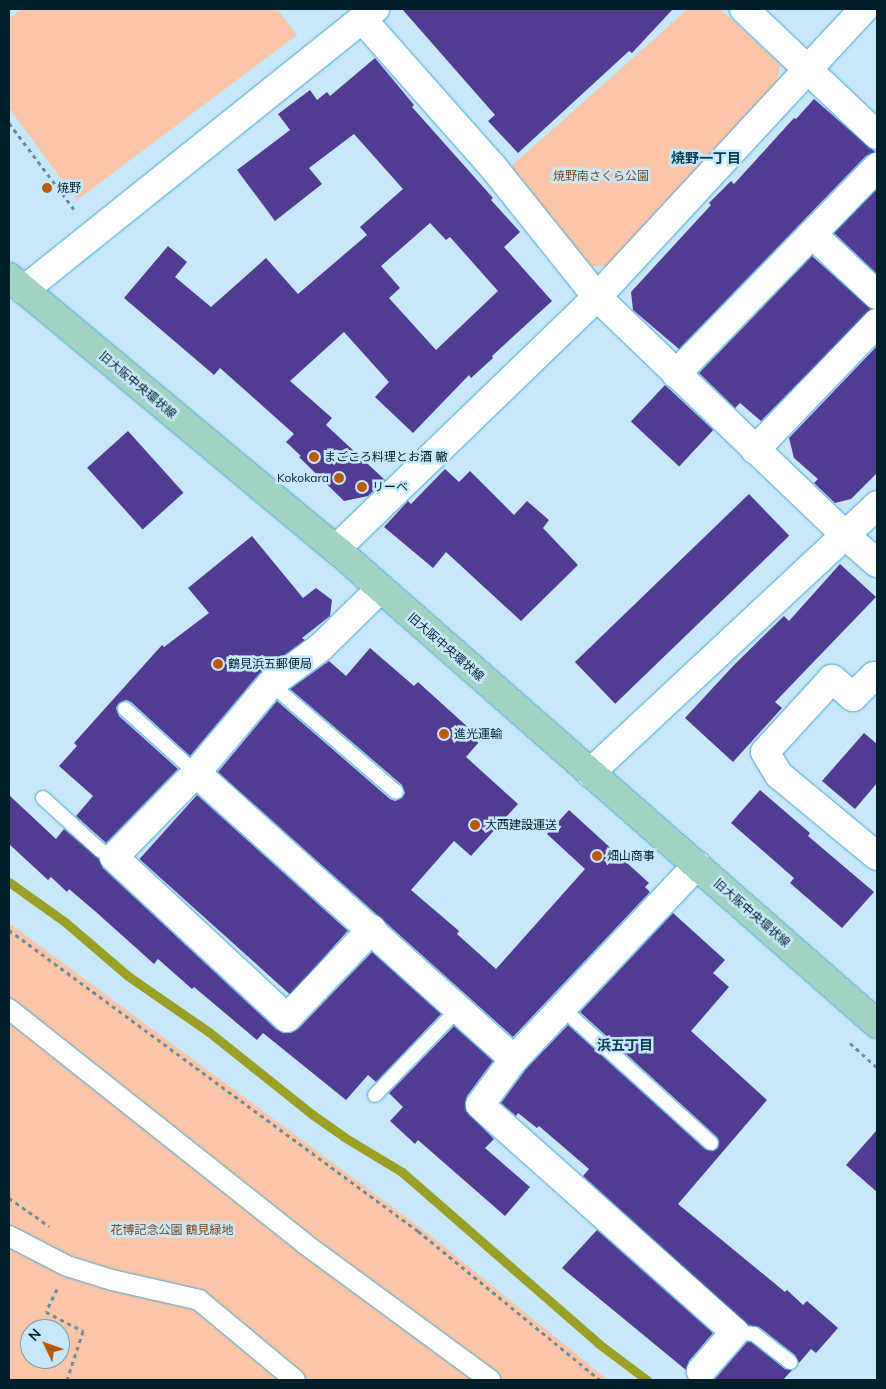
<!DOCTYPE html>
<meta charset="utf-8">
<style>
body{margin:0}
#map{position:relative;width:886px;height:1389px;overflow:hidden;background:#c7e8fa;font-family:Mulish,"Noto Sans JP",sans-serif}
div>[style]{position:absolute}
.green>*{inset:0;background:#fbc6a7}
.stream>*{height:9px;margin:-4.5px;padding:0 4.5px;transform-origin:4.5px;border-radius:4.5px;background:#9a9f25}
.building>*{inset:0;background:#523b92;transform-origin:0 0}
.path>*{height:3px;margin-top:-1.5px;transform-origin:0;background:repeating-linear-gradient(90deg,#6c8b9b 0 4px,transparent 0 8px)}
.roads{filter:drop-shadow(0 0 1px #48a4cf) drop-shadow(0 0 1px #48a4cf)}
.service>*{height:14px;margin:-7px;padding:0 7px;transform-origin:7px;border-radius:7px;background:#fff}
.pedestrian>*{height:20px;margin:-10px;padding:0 10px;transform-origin:10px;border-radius:10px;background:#fff}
.minor>*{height:28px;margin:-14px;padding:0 14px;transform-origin:14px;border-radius:14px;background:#fff}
.tertiary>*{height:28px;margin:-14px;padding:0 14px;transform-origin:14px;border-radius:14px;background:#fff}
.primary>*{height:28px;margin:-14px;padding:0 14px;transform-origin:14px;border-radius:14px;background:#a0d3c4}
.dots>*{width:14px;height:14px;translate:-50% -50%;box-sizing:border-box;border:2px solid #c7e8fa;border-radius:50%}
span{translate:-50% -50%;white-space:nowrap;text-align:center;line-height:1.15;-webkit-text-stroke:5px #c7e8fa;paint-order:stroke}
.park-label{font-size:12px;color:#814319}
.poi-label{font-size:12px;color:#011e2b}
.left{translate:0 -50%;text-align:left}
.right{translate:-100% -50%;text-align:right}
.street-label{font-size:12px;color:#011e2b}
.neighbourhood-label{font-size:14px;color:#073d52;font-weight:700}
.frame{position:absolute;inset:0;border:10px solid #011e2b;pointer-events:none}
.north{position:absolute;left:20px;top:1319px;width:50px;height:50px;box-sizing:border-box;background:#c7e8fa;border:1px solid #7897a7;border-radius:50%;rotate:312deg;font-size:14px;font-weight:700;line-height:20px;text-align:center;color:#011e2b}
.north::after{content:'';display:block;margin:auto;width:18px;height:22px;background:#b85a0a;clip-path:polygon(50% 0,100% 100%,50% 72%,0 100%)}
</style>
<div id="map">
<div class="green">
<div style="clip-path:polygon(22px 9px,277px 9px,297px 35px,77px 200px,9px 108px,9px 18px)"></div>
<div style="clip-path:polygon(688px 9px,720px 9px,780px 64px,777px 87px,609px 265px,588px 267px,506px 171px)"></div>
<div style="clip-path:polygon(evenodd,9px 923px,426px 1232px,608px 1380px,9px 1380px,9px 923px,30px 1329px,60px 1329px,60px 1359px,30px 1359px,30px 1329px)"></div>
</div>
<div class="stream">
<div style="left:9px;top:882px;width:69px;rotate:35.5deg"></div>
<div style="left:65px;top:922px;width:83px;rotate:40.6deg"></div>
<div style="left:128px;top:976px;width:98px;rotate:34.7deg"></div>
<div style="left:209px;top:1032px;width:133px;rotate:38.6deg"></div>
<div style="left:313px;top:1115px;width:38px;rotate:35deg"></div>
<div style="left:344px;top:1137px;width:68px;rotate:31.1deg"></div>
<div style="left:402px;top:1172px;width:262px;rotate:41.1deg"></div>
<div style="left:599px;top:1344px;width:60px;rotate:36.9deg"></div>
</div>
<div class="building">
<div style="clip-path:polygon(402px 9px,673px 9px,632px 53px,629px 51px,518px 153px,488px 121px,495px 115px)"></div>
<div style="clip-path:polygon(evenodd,375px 58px,414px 105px,412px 107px,493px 198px,491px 200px,520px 232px,504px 247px,552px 301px,492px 356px,493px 358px,471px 378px,469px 375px,413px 433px,375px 397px,389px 382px,344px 332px,290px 381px,332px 418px,326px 425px,385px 480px,368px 496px,344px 501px,299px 457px,301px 456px,286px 442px,294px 434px,220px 368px,214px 375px,124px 298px,168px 246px,187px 262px,175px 277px,211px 307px,266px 258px,298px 294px,367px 235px,360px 227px,403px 189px,354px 134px,309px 168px,322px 184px,275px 221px,237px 170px,290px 130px,278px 114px,310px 90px,317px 100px,327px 92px,330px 96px,375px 58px,430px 223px,446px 240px,450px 237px,498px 291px,436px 350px,389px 298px,400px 288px,381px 266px,430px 223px)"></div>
<div style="clip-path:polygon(814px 99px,875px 152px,866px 156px,679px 349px,633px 310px,631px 292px,711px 205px,709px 203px,731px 181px,734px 184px,794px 118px,796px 119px)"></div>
<div style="clip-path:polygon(877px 189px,877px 274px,834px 233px)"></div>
<div style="clip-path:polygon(812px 256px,871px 309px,761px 421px,740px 403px,735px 408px,699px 373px)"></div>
<div style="clip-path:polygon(877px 346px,877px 473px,851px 499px,835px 503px,814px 483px,818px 479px,794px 458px,789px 438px)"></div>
<div style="left:665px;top:385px;width:66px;height:50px;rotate:43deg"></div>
<div style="left:128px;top:431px;width:83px;height:55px;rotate:48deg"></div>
<div style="clip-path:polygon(445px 469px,459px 482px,470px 471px,514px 515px,527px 501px,549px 520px,543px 528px,578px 565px,521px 621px,446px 552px,433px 568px,384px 527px,408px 501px,411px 504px)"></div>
<div style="left:749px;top:494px;width:58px;height:242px;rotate:46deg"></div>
<div style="clip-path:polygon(252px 536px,303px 598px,316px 588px,332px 600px,330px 616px,302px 638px,305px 640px,259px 674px,190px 756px,131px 702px,126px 700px,119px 703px,116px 708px,119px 716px,178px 769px,106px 843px,76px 816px,93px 796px,59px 766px,77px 746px,74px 743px,162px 645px,164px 647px,209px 613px,188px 588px)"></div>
<div style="clip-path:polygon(840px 564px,876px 597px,775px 702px,782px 708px,733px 762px,685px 718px,734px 665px,784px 616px,789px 621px)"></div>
<div style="clip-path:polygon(370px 648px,414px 686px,418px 682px,471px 730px,469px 733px,479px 742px,466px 757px,518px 804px,471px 856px,454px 841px,411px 890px,459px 931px,457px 934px,496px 969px,585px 869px,547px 834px,569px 810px,649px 883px,645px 887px,650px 892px,513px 1037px,218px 772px,277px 701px,390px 799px,395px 801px,402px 798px,405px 793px,402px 785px,290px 689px,329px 661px,346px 676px)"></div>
<div style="clip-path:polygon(864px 733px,877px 744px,877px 783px,855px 809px,822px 781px)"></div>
<div style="clip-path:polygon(760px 790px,810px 833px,808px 836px,874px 892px,842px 928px,790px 883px,794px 878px,731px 823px)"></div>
<div style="clip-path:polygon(9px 795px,56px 839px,64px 829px,99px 859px,103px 868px,276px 1029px,283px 1033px,291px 1033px,298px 1029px,372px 952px,441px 1014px,376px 1082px,368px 1075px,346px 1100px,263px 1033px,257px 1040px,194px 987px,192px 989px,158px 959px,154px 964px,96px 912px,69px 889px,67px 892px,51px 877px,48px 880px,9px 844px)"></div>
<div style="left:197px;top:795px;width:203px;height:86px;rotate:42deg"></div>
<div style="clip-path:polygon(673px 913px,725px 960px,713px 973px,729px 987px,691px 1031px,767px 1100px,678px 1204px,785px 1292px,787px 1290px,803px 1305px,807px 1301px,838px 1328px,816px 1353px,811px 1349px,799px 1363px,795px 1355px,759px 1327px,748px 1325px,583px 1176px,589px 1169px,539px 1126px,537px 1128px,518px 1113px,516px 1116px,501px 1103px,526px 1069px,568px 1025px,705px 1149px,713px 1151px,718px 1148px,719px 1141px,717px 1137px,580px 1012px)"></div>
<div style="clip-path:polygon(454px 1026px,493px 1061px,467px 1096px,465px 1103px,466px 1111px,494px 1139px,485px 1148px,530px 1187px,505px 1216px,418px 1140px,415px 1144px,390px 1121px,403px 1107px,389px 1093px)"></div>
<div style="clip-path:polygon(877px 1130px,877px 1192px,846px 1165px)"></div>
<div style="clip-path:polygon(597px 1230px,713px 1333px,689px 1361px,686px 1370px,562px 1268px)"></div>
<div style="clip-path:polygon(747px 1342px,751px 1342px,785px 1369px,792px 1370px,783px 1380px,714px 1380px)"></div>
</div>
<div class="path">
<div style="left:9px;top:123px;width:111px;rotate:53deg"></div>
<div style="left:9px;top:930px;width:508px;rotate:36.35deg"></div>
<div style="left:418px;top:1231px;width:235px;rotate:39.3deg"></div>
<div style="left:850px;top:1043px;width:36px;rotate:42deg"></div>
<div style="left:9px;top:1198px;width:49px;rotate:35deg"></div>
<div style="left:57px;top:1289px;width:25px;rotate:116deg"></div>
<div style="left:46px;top:1312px;width:42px;rotate:27.2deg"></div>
<div style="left:83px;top:1331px;width:52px;rotate:108.1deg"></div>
</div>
<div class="roads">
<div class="service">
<div style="left:271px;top:684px;width:165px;rotate:40.8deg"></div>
<div style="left:125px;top:709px;width:96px;rotate:42deg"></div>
<div style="left:43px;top:798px;width:77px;rotate:42.4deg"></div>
<div style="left:100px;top:850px;width:16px;rotate:27deg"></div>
<div style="left:562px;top:1008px;width:201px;rotate:42.2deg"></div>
<div style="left:375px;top:1095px;width:120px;rotate:-46deg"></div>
<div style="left:735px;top:1332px;width:19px;rotate:6deg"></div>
<div style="left:754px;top:1334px;width:46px;rotate:37.9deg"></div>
</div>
<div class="pedestrian">
<div style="left:9px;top:1009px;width:378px;rotate:38.4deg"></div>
<div style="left:305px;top:1244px;width:230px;rotate:36.3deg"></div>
<div style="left:9px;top:1236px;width:65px;rotate:27.3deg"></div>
<div style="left:67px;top:1266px;width:47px;rotate:17.3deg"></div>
<div style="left:112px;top:1280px;width:89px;rotate:12.9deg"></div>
<div style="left:199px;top:1300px;width:125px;rotate:39.8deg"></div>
</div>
<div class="minor">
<div style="left:744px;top:9px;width:183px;rotate:43.5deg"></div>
<div style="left:362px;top:19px;width:198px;rotate:48.5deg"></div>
<div style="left:493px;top:167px;width:166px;rotate:51.3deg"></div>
<div style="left:597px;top:297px;width:345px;rotate:43.8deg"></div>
<div style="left:846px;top:536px;width:41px;rotate:41.1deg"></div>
<div style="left:812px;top:234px;width:89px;rotate:43.2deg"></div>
<div style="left:676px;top:374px;width:289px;rotate:-45.8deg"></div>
<div style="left:755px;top:450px;width:176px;rotate:-46.2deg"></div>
<div style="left:336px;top:549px;width:363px;rotate:-44deg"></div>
<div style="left:597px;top:297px;width:393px;rotate:-47.2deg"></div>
<div style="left:877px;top:679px;width:4px;rotate:-135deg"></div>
<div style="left:874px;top:676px;width:30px;rotate:135deg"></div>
<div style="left:853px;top:697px;width:28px;rotate:-139deg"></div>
<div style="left:832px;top:679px;width:99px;rotate:132.5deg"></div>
<div style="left:765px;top:752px;width:27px;rotate:59deg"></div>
<div style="left:779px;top:775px;width:127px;rotate:39.6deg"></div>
<div style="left:196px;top:773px;width:428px;rotate:42deg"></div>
<div style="left:590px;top:773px;width:393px;rotate:-43deg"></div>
<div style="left:697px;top:865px;width:267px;rotate:133.3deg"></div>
<div style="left:514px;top:1059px;width:57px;rotate:126.5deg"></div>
<div style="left:480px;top:1105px;width:341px;rotate:41.7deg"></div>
<div style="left:735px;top:1332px;width:52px;rotate:131.1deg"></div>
<div style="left:372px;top:929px;width:123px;rotate:133.7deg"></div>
<div style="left:287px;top:1018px;width:236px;rotate:-137.1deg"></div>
<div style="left:114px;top:857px;width:117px;rotate:-45.7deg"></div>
<div style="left:196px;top:773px;width:116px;rotate:-49.9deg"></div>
<div style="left:271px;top:684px;width:62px;rotate:-36.5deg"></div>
<div style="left:321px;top:647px;width:83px;rotate:-44.5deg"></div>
</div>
<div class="tertiary">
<div style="left:24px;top:290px;width:450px;rotate:-38.7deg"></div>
</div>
<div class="primary">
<div style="left:9px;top:277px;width:425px;rotate:39.8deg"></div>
<div style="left:336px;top:549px;width:720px;rotate:41.28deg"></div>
</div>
</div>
<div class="dots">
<div style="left:47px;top:188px;background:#b85a0a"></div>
<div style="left:314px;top:457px;background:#b85a0a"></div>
<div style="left:339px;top:478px;background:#b85a0a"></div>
<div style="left:362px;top:487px;background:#b85a0a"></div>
<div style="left:218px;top:664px;background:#b85a0a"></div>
<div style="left:444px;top:734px;background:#b85a0a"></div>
<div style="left:475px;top:825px;background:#b85a0a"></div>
<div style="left:597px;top:856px;background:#b85a0a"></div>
</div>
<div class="park-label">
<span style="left:601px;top:176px">焼野南さくら公園</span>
<span style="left:172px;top:1230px">花博記念公園 鶴見緑地</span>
</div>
<div class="poi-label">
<span class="left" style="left:57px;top:188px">焼野</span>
<span class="left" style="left:324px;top:457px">まごころ料理とお酒 轍</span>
<span class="right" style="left:329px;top:478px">Kokokara</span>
<span class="left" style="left:372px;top:487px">リーベ</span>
<span class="left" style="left:228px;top:664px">鶴見浜五郵便局</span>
<span class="left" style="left:454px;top:734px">進光運輸</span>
<span class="left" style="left:485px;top:825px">大西建設運送</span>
<span class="left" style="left:607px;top:856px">畑山商事</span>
</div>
<div class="street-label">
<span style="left:138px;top:385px;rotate:40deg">旧大阪中央環状線</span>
<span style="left:446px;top:647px;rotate:41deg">旧大阪中央環状線</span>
<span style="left:752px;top:913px;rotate:41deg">旧大阪中央環状線</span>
</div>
<div class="neighbourhood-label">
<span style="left:706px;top:158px">焼野一丁目</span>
<span style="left:625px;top:1045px">浜五丁目</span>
</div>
<div class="frame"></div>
<div class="north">N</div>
</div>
